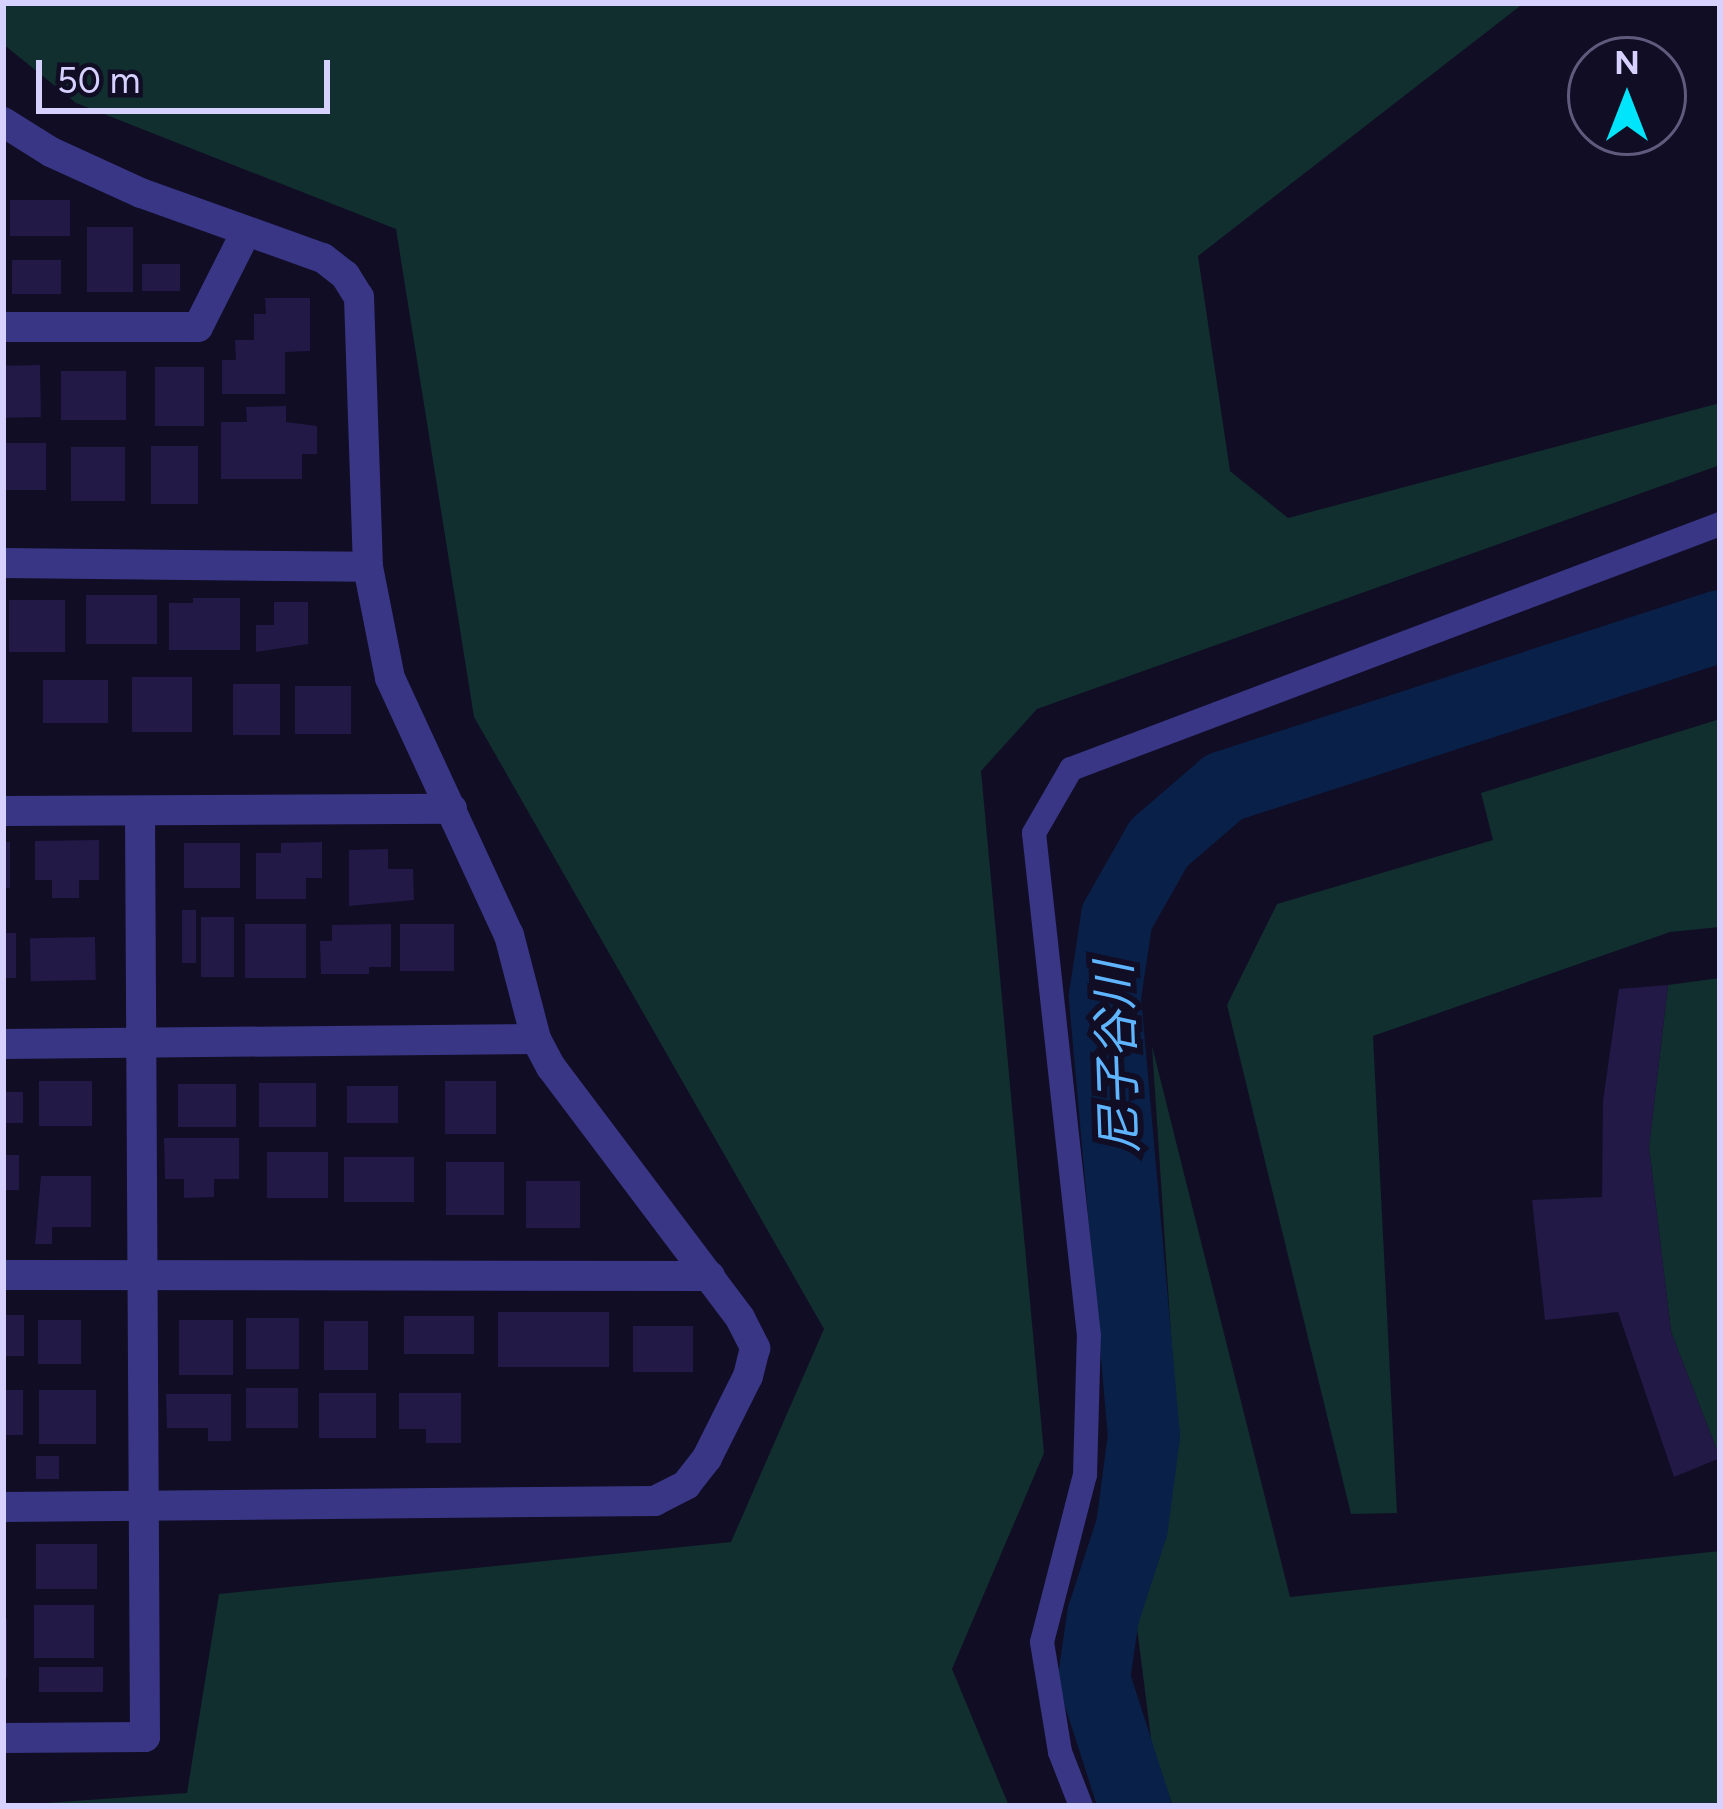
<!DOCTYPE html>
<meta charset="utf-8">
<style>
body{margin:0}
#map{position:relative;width:1723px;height:1809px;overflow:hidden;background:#110d25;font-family:Figtree,"Noto Sans JP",sans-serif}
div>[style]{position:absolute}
.green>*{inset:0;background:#102f2e}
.river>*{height:72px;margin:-36px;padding:0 36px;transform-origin:36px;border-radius:36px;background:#092148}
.building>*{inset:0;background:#221947;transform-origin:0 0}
.lane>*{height:24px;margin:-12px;padding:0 12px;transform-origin:12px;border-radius:12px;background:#393686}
.street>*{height:30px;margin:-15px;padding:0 15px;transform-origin:15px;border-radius:15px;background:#393686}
span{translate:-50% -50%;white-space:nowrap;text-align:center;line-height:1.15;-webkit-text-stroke:12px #110d25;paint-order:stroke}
.water-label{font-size:48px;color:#5fb5ff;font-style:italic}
.frame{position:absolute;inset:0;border:6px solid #d7d1ff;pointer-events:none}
.north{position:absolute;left:1567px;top:36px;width:120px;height:120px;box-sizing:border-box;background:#110d25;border:3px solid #605b7c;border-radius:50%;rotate:0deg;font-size:33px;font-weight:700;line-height:48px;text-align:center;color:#d7d1ff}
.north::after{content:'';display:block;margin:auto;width:42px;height:54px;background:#00e4fc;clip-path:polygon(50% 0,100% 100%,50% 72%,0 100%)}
.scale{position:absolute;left:36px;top:60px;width:294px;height:54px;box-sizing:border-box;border:6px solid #d7d1ff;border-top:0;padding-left:15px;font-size:36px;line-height:42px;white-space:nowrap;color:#d7d1ff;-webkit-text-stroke:9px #110d25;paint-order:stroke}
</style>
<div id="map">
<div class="green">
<div style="clip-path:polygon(3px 3px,1524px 3px,1198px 256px,1230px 471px,1288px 518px,1720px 403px,1720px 465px,1037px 709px,981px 771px,1044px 1453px,952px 1669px,1009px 1806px,3px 1806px,187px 1793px,219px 1594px,731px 1542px,824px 1329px,474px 717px,396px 229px,76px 103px,3px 44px)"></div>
<div style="clip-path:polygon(1720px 719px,1720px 927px,1670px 932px,1373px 1036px,1397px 1513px,1351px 1514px,1227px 1005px,1277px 904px,1493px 840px,1481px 793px)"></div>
<div style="clip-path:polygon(1720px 978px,1720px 1458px,1671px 1332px,1649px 1147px,1668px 985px)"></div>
<div style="clip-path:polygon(1152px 1046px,1290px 1597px,1720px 1551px,1720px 1806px,1173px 1806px,1153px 1754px,1136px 1620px,1176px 1411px)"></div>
</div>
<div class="river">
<div style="left:1135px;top:1806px;width:133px;rotate:-107.9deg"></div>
<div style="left:1094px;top:1679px;width:64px;rotate:-81.9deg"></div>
<div style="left:1103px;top:1616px;width:94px;rotate:-72deg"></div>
<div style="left:1132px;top:1527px;width:92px;rotate:-82.5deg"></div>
<div style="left:1144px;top:1436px;width:442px;rotate:-95.1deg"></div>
<div style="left:1105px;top:996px;width:80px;rotate:-81.4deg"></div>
<div style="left:1117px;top:917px;width:85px;rotate:-60.4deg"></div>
<div style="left:1159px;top:843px;width:86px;rotate:-40.7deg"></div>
<div style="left:1224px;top:787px;width:521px;rotate:-17.98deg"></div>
</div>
<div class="building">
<div style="left:10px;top:200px;width:60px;height:36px"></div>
<div style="left:87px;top:227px;width:46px;height:65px"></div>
<div style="left:61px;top:260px;width:34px;height:49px;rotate:90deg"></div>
<div style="left:180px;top:264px;width:27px;height:38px;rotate:90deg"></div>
<div style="clip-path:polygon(265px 298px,310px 298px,310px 351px,285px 352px,285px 394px,222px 394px,222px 360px,236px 360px,235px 340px,254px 340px,254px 314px,266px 314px)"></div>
<div style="left:40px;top:365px;width:52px;height:37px;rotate:89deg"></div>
<div style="left:155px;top:367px;width:49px;height:59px"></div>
<div style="left:61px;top:371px;width:65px;height:49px"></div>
<div style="clip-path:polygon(286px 406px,286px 422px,317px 426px,317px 454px,302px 454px,302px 479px,221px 479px,221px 422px,247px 422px,246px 407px)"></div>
<div style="left:3px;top:443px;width:43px;height:47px"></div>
<div style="left:198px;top:446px;width:58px;height:47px;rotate:90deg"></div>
<div style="left:125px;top:447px;width:54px;height:54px;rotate:90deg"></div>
<div style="left:86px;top:595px;width:71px;height:49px"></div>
<div style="clip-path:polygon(193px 598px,240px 598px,240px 650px,169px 650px,169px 603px,193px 603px)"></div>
<div style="left:9px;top:600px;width:56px;height:52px"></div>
<div style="clip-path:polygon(274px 602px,308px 602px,308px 644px,256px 652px,256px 625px,274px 625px)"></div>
<div style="left:132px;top:677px;width:60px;height:55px"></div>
<div style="left:43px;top:680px;width:65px;height:43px"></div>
<div style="left:233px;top:684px;width:47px;height:51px"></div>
<div style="left:295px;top:686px;width:56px;height:48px"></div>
<div style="clip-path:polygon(99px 840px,99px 880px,79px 880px,79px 898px,52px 898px,52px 880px,35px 880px,35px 841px)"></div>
<div style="left:3px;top:842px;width:7px;height:46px"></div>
<div style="clip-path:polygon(322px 842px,322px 878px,306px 878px,306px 899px,256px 899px,256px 853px,281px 853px,281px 843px)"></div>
<div style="left:184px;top:843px;width:56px;height:45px"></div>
<div style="clip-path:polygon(388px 849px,388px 869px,413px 869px,414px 900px,349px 906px,349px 850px)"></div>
<div style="left:182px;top:910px;width:14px;height:53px"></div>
<div style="left:234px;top:917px;width:60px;height:33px;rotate:90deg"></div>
<div style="left:306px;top:924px;width:54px;height:61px;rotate:90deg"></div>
<div style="clip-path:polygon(391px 924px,391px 967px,369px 967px,369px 974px,321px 974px,320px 941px,332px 941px,332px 925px)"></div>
<div style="left:454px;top:924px;width:47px;height:54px;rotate:90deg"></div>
<div style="left:3px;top:933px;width:13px;height:45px"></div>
<div style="left:95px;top:937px;width:43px;height:65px;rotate:89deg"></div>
<div style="clip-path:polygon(1668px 985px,1649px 1147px,1671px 1332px,1720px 1458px,1674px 1477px,1618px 1312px,1545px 1320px,1532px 1200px,1602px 1197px,1603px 1101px,1619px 989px)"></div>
<div style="left:39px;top:1081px;width:53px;height:45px"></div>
<div style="left:445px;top:1081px;width:51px;height:53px"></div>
<div style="left:259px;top:1083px;width:57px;height:44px"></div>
<div style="left:178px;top:1084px;width:58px;height:43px"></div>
<div style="left:347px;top:1086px;width:51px;height:37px"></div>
<div style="left:3px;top:1092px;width:20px;height:31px"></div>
<div style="clip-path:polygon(164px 1138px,239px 1138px,239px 1179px,214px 1179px,214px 1197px,184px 1198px,184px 1179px,165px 1179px)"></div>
<div style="left:267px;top:1152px;width:61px;height:46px"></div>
<div style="left:3px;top:1155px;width:16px;height:35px"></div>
<div style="left:414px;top:1157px;width:45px;height:70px;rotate:90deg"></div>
<div style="left:446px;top:1162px;width:58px;height:53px"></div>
<div style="clip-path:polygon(41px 1176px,91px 1176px,91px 1227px,52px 1227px,52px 1244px,35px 1244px)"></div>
<div style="left:526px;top:1181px;width:54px;height:47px"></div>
<div style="left:498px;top:1312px;width:111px;height:55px"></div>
<div style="left:3px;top:1315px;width:21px;height:41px"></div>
<div style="left:404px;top:1316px;width:70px;height:38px"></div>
<div style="left:246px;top:1318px;width:53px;height:51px"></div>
<div style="left:81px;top:1320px;width:44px;height:43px;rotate:90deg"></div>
<div style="left:233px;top:1320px;width:55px;height:54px;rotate:90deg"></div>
<div style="left:324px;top:1321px;width:44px;height:49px"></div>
<div style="left:633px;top:1326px;width:60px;height:46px"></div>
<div style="left:246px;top:1388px;width:52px;height:40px"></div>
<div style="left:3px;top:1390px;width:20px;height:45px"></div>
<div style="left:96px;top:1390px;width:54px;height:57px;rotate:90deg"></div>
<div style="left:376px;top:1393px;width:45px;height:57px;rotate:90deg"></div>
<div style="clip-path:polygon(399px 1393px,461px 1393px,461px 1443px,426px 1443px,426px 1429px,399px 1429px)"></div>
<div style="clip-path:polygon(166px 1394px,231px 1394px,231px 1441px,208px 1441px,208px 1428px,167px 1428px)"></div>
<div style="left:36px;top:1456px;width:23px;height:23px"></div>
<div style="left:36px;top:1544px;width:61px;height:45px"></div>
<div style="left:34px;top:1605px;width:60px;height:53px"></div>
<div style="left:3px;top:1619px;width:4px;height:58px"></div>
<div style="left:39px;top:1667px;width:64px;height:25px"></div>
</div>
<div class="lane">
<div style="left:1081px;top:1806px;width:58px;rotate:-111.3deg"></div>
<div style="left:1060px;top:1752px;width:111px;rotate:-99.3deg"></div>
<div style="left:1042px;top:1642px;width:172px;rotate:-75.6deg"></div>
<div style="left:1085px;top:1475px;width:139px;rotate:-88.4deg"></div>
<div style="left:1089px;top:1336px;width:506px;rotate:-96.24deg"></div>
<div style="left:1034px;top:833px;width:74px;rotate:-60deg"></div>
<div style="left:1071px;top:769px;width:694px;rotate:-20.68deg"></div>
</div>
<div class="street">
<div style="left:3px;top:122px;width:57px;rotate:32deg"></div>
<div style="left:51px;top:152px;width:99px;rotate:24.5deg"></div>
<div style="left:141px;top:193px;width:193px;rotate:19.7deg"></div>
<div style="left:323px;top:258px;width:28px;rotate:38deg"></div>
<div style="left:345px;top:275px;width:26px;rotate:58deg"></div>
<div style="left:359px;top:297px;width:270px;rotate:88.1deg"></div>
<div style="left:368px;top:567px;width:113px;rotate:78.8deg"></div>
<div style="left:390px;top:678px;width:283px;rotate:65.2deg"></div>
<div style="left:509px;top:935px;width:107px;rotate:75.4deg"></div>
<div style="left:536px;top:1039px;width:32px;rotate:62deg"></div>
<div style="left:551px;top:1067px;width:314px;rotate:53deg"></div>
<div style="left:740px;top:1318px;width:34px;rotate:63deg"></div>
<div style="left:755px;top:1348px;width:29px;rotate:104deg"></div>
<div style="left:748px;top:1376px;width:92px;rotate:116.6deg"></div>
<div style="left:707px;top:1458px;width:34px;rotate:128deg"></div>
<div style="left:686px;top:1485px;width:35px;rotate:153deg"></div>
<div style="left:655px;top:1501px;width:652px;rotate:179.47deg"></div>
<div style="left:3px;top:327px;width:195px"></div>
<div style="left:198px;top:327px;width:106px;rotate:-63.2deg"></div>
<div style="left:3px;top:563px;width:365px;rotate:0.6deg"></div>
<div style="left:3px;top:811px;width:449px;rotate:-0.3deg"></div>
<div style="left:3px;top:1044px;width:533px;rotate:-0.54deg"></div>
<div style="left:3px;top:1275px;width:707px;rotate:0.08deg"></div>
<div style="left:3px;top:1738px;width:142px;rotate:-0.4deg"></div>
<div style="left:145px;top:1737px;width:925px;rotate:-90.31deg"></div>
</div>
<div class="water-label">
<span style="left:1117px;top:1058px;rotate:-92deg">尼子谷川</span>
</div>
<div class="frame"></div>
<div class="north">N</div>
<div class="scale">50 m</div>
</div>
